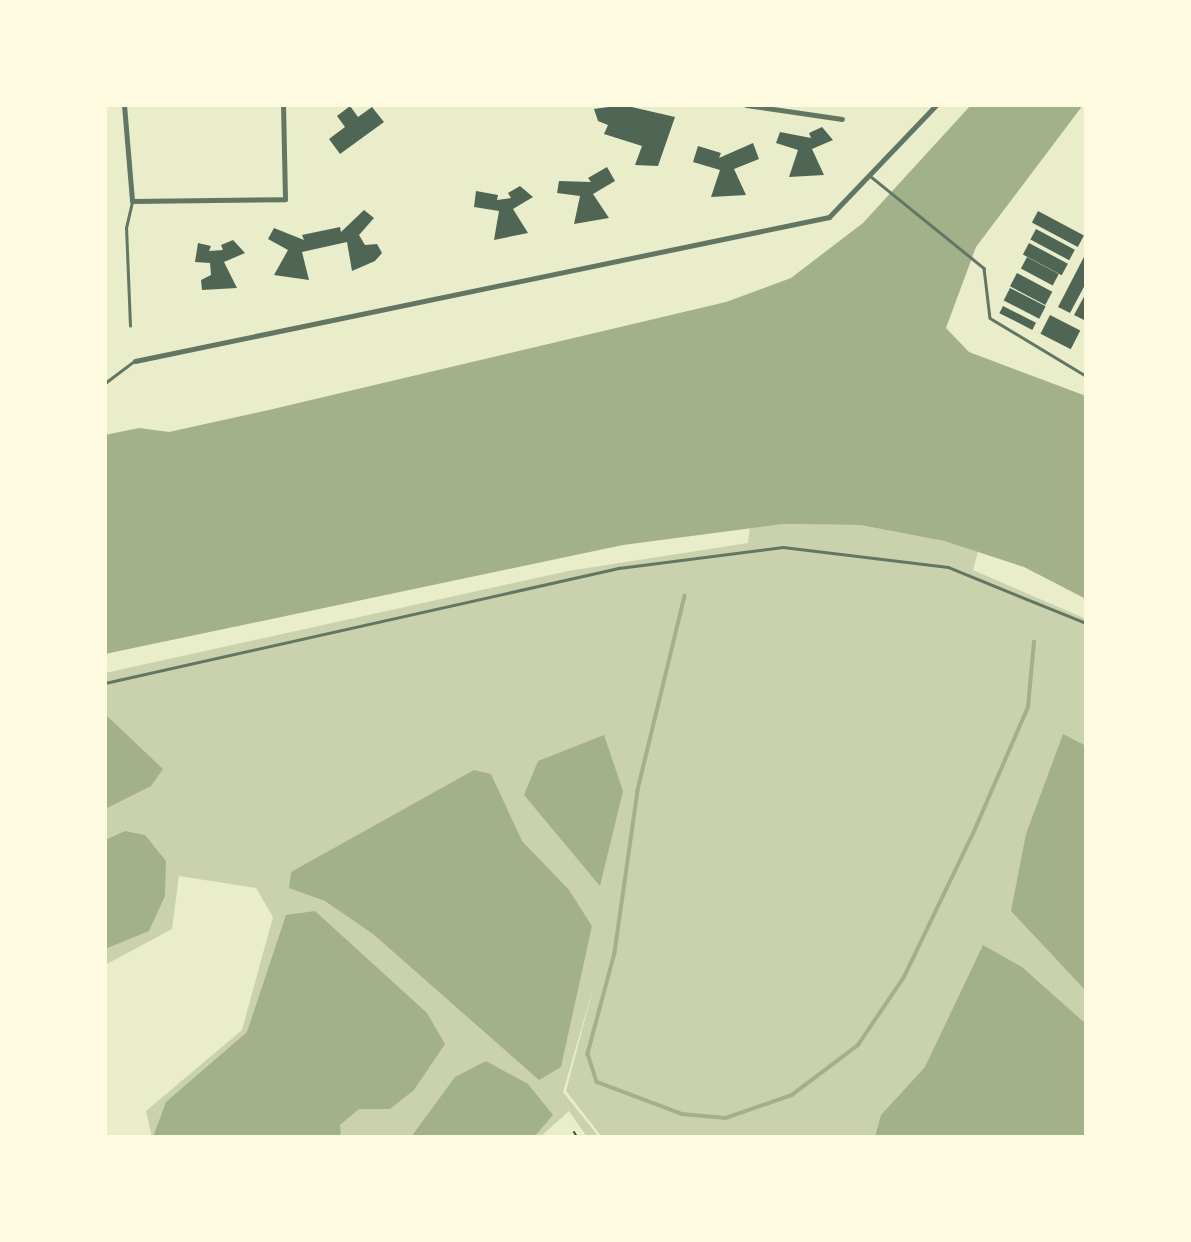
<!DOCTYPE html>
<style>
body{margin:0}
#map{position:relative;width:1191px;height:1242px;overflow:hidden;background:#e9edc9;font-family:"Nunito Sans",sans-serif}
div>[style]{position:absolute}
.green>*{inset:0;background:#cad2ad}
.water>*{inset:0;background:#a3b18a}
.stream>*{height:3.5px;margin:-1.75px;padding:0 1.75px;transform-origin:1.75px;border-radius:1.75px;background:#a3b18a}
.building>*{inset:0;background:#4f6655;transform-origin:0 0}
.path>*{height:2px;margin:-1px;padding:0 1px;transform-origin:1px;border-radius:1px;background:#344e41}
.service>*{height:2.5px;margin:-1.25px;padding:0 1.25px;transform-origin:1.25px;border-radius:1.25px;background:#617663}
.minor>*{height:5px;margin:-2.5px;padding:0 2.5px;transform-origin:2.5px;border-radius:2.5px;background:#617663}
span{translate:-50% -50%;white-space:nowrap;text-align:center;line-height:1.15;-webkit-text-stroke:6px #fefae0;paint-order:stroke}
.frame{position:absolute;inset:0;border:107px solid #fefae0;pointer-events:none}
</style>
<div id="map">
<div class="green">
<div style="clip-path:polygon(782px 524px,860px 525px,944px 541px,978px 552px,973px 570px,1086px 619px,1086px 1137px,602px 1137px,566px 1091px,594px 985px,563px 1092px,599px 1137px,587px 1137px,569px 1111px,540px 1137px,152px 1137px,146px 1111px,242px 1030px,273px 917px,256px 888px,179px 876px,172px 929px,105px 965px,105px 673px,568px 571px,748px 543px,750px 526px)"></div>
</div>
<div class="water">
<div style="clip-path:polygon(971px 105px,1083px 105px,976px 247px,946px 328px,969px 352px,1086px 396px,1086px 599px,1024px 567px,944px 541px,860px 525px,782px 524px,623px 545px,105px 654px,105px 435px,139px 428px,169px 432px,273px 409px,726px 302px,791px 278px,863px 223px)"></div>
<div style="clip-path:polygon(105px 714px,163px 769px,151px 786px,105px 809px)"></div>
<div style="clip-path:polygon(1063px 734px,1086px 746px,1086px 991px,1011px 911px,1026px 834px)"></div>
<div style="clip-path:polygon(604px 735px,623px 791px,600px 886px,524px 795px,538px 761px)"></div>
<div style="clip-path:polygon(474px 770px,491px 774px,522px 841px,569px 890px,592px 926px,561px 1067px,539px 1080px,373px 934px,325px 901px,289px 888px,291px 872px)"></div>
<div style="clip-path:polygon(125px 831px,145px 835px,166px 861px,165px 896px,149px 931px,105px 949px,105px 840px)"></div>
<div style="clip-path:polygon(315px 911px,427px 1013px,445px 1044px,414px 1090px,390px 1109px,359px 1109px,340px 1125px,341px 1137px,153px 1137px,166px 1102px,247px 1032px,286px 915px)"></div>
<div style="clip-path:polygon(983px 945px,1022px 967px,1086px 1024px,1086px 1137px,875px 1137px,881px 1115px,925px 1067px)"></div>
<div style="clip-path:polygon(486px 1061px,528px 1084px,553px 1115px,534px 1137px,411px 1137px,455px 1077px)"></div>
</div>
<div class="stream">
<div style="left:685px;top:596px;width:201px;rotate:103.6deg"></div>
<div style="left:638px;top:791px;width:164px;rotate:98.1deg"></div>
<div style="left:615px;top:953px;width:105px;rotate:105deg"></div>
<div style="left:588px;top:1054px;width:29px;rotate:72deg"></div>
<div style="left:597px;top:1082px;width:91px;rotate:20.6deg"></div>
<div style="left:682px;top:1114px;width:44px;rotate:5.2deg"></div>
<div style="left:726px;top:1118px;width:70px;rotate:-19.2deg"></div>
<div style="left:792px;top:1095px;width:83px;rotate:-37.1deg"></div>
<div style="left:858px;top:1045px;width:82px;rotate:-55.9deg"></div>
<div style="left:904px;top:977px;width:157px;rotate:-64.3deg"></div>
<div style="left:972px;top:836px;width:141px;rotate:-66.5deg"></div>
<div style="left:1028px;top:707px;width:65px;rotate:-84.7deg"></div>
</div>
<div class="building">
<div style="clip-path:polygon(623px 105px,675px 117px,658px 166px,635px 165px,642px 146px,604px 134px,608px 125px,598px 121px,594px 109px)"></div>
<div style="clip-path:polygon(350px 106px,358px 117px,372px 107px,384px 122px,340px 154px,329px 139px,345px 127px,337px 116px)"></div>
<div style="clip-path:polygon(822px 127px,833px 140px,812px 149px,824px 175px,789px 177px,798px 150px,776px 143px,780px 132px,811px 138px,809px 133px)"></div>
<div style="clip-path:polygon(753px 143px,759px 159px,734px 169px,746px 195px,711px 197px,720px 170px,693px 162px,698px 146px,721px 153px,719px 158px)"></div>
<div style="clip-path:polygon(607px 167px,615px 181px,593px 194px,609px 218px,574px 224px,580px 196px,557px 193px,559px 181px,591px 182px,588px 178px)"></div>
<div style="clip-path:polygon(520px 186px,533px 197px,513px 209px,528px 233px,494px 240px,499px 211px,474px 207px,476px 191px,498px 195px,497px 200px,511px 198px,508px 193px)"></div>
<div style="clip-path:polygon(364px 210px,374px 218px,359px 235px,365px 245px,377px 244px,382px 253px,375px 261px,352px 271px,347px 242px,302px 252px,309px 280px,274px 275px,288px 250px,268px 239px,274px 228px,304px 240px,302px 235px,340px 227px,341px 232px)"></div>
<div style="left:1038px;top:211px;width:52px;height:13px;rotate:28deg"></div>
<div style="left:1036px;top:229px;width:44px;height:12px;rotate:28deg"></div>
<div style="clip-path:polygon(233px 240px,245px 253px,224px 262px,237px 288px,202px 290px,201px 280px,211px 275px,210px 263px,195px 262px,198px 243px,211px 246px,209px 251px,223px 250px,221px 245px)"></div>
<div style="left:1029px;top:243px;width:44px;height:13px;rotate:28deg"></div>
<div style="clip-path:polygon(1086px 253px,1086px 283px,1070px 313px,1058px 307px)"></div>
<div style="left:1027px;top:257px;width:36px;height:13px;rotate:28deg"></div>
<div style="left:1017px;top:273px;width:40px;height:15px;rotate:28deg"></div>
<div style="left:1010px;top:288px;width:40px;height:14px;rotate:27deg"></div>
<div style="clip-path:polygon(1086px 293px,1086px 321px,1074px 315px)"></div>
<div style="left:1003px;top:306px;width:37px;height:8px;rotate:27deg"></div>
<div style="left:1050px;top:315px;width:34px;height:21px;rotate:27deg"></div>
</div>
<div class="path">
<div style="left:574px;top:1132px;width:6px;rotate:59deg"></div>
</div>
<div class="service">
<div style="left:869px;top:175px;width:148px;rotate:39deg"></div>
<div style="left:984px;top:268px;width:50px;rotate:83.2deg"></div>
<div style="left:990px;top:318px;width:112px;rotate:31.1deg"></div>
<div style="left:130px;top:326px;width:98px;rotate:-92.3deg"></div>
<div style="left:126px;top:228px;width:28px;rotate:-77deg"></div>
<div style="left:105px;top:383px;width:35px;rotate:-37deg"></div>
<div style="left:105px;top:683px;width:527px;rotate:-12.61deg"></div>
<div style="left:619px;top:568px;width:165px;rotate:-7.3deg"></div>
<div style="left:783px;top:547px;width:166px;rotate:6.9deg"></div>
<div style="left:948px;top:567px;width:149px;rotate:22.1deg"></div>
</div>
<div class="minor">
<div style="left:124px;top:105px;width:96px;rotate:85.2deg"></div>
<div style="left:132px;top:201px;width:153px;rotate:-0.7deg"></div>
<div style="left:285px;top:199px;width:92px;rotate:-91.2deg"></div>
<div style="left:746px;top:105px;width:97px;rotate:8.3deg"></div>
<div style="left:135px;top:361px;width:709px;rotate:-11.72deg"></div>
<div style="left:829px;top:217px;width:155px;rotate:-46.3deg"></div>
</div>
<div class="frame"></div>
</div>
